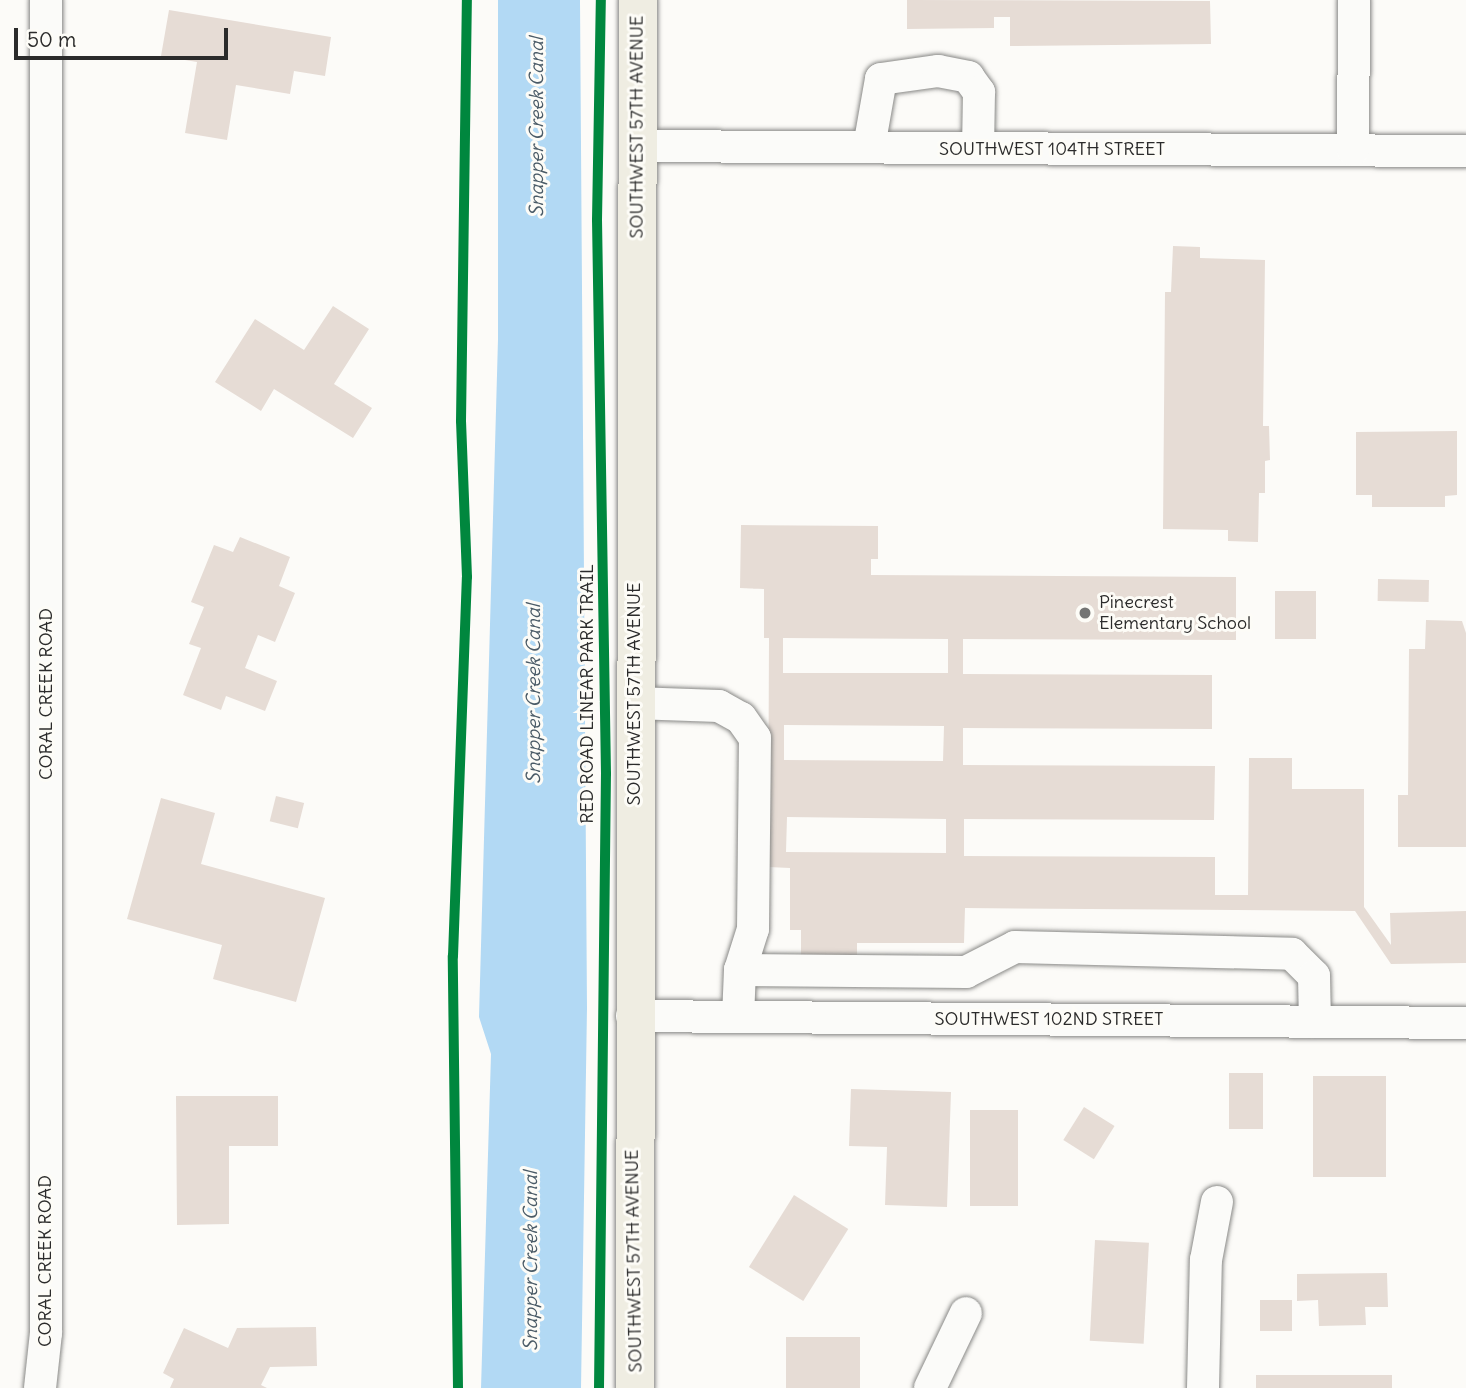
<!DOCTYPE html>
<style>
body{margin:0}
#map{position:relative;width:1466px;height:1388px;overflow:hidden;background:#fcfbf8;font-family:Delius,sans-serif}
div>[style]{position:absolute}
.water>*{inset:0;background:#b2d9f4}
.building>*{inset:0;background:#e6dcd5;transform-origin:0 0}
.roads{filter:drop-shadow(0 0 2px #898987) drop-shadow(0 0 2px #898987)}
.minor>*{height:32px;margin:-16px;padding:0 16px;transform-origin:16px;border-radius:16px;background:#fbfbf9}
.major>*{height:38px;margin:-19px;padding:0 19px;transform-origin:19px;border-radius:19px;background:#efede2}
.cycleway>*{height:10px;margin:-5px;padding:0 5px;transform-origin:5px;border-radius:5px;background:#00873e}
.dots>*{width:19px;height:19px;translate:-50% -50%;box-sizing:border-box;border:4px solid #fdfcf7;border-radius:50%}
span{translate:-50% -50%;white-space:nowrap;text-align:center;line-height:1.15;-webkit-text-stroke:6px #fdfcf7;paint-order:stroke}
.street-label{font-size:18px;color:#2b2b2b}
.poi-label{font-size:18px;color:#2b2b2b}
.left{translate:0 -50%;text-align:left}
.water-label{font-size:19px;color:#4a5b67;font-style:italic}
.scale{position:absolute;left:14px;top:28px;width:214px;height:32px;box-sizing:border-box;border:4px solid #2b2b2b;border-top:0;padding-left:9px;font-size:21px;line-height:24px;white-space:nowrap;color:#2b2b2b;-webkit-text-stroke:5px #fdfcf7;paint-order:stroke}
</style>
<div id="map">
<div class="water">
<div style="clip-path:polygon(498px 0,580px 0,587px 1008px,581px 1388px,481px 1388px,491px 1054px,479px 1017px,498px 339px)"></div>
</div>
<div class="building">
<div style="clip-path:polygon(907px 0,1210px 1px,1211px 44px,1010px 46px,1010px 17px,994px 17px,994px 28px,907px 29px)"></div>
<div style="clip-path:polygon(169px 10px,331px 37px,325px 76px,294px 71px,290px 94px,236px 85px,227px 140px,185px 133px,197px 62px,161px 56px)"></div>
<div style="clip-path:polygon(1173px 246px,1200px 247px,1200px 258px,1265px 260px,1263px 426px,1269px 426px,1270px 460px,1265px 461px,1265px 493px,1259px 493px,1258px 542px,1228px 541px,1228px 530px,1163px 529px,1165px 292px,1171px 292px)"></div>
<div style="clip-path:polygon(333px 306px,369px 329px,334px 384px,372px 408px,353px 438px,274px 389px,261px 411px,215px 382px,255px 319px,304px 350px)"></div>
<div style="clip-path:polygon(1457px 431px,1457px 495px,1445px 496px,1445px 507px,1372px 507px,1372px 495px,1356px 495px,1356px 432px)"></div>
<div style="clip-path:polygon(evenodd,741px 525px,878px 526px,878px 559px,871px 559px,871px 575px,1236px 577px,1236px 640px,963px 639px,963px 674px,1212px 675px,1212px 729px,963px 728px,963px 765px,1215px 766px,1214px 820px,964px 819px,964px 856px,1215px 857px,1215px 895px,1248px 895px,1249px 758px,1292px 758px,1292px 789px,1364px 789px,1364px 907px,1391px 945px,1390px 913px,1466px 911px,1466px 963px,1391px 964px,1355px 911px,965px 908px,964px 943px,857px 943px,857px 960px,801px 959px,801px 930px,790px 930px,790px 868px,768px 867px,769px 638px,764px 638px,764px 589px,740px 588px,741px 525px,783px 638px,948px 639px,948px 673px,783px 673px,783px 638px,741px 525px,784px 725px,944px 726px,943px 761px,784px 760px,784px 725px,741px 525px,787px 817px,946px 819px,946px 853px,786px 852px,787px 817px)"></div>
<div style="clip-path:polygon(240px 537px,290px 557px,279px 586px,295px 593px,275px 642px,258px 635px,245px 668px,277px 681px,265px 711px,226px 696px,221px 710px,183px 695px,201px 648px,189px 644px,204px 607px,191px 602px,214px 545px,233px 552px)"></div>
<div style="left:1378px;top:579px;width:51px;height:22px;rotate:1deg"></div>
<div style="left:1275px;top:591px;width:41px;height:48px"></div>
<div style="clip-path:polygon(1426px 620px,1462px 621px,1466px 633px,1466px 847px,1398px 847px,1398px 795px,1408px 795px,1409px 649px,1425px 649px)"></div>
<div style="left:276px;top:796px;width:29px;height:26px;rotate:14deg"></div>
<div style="clip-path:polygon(161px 798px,215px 813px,201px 864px,325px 898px,296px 1002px,213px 979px,222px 945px,127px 919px)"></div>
<div style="left:1229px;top:1073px;width:34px;height:56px"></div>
<div style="left:1313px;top:1076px;width:73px;height:101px"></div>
<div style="clip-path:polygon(851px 1089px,951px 1092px,947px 1207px,885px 1205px,887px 1147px,849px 1146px)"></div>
<div style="clip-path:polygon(176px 1096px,278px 1096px,278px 1146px,229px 1146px,229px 1224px,177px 1225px)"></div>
<div style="left:1084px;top:1107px;width:36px;height:39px;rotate:32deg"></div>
<div style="left:970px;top:1110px;width:48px;height:96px"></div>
<div style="left:794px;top:1195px;width:64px;height:85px;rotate:32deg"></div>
<div style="left:1095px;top:1240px;width:54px;height:101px;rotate:3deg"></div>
<div style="clip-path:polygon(1387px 1273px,1388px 1307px,1365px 1307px,1366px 1325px,1319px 1326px,1318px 1300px,1297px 1301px,1297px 1274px)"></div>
<div style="left:1260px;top:1300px;width:32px;height:31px"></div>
<div style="clip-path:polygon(316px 1327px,317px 1366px,270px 1367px,261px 1385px,267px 1388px,170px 1388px,174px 1379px,163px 1373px,184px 1328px,228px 1348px,237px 1328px)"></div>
<div style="left:786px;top:1337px;width:74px;height:51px"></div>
<div style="left:1256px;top:1375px;width:136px;height:13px"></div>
</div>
<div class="roads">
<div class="minor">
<div style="left:637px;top:146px;width:829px;rotate:0.35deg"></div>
<div style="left:869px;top:147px;width:69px;rotate:-80deg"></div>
<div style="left:881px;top:79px;width:58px;rotate:-8deg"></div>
<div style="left:938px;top:71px;width:31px;rotate:11deg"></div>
<div style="left:968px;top:77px;width:19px;rotate:54deg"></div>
<div style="left:979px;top:92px;width:56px;rotate:91deg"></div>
<div style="left:1353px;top:150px;width:150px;rotate:-89.6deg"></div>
<div style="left:634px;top:703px;width:85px;rotate:2deg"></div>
<div style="left:719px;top:706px;width:25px;rotate:29deg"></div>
<div style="left:741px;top:718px;width:24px;rotate:55deg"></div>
<div style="left:755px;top:738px;width:191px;rotate:90.6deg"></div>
<div style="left:753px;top:929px;width:43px;rotate:107.6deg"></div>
<div style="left:740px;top:970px;width:47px;rotate:92.4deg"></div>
<div style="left:740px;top:970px;width:226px;rotate:0.5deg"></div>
<div style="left:966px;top:972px;width:55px;rotate:-27deg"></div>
<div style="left:1015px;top:947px;width:277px;rotate:1.4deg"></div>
<div style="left:1292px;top:954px;width:31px;rotate:45deg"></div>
<div style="left:1314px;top:976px;width:46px;rotate:88.8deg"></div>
<div style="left:632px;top:1016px;width:834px;rotate:0.48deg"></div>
<div style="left:40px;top:1388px;width:55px;rotate:-83.8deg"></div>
<div style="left:46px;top:1333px;width:1333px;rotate:-90deg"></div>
<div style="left:930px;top:1388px;width:83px;rotate:-64.4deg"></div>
<div style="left:1203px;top:1388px;width:128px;rotate:-88.7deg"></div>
<div style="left:1206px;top:1260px;width:59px;rotate:-79.3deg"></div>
</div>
<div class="major">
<div style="left:635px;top:1388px;width:1388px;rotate:-89.88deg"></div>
</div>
</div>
<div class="cycleway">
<div style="left:458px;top:1388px;width:432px;rotate:-90.7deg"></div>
<div style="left:453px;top:956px;width:379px;rotate:-87.9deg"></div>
<div style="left:467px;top:577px;width:156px;rotate:-92.2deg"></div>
<div style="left:461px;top:421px;width:421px;rotate:-89.2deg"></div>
<div style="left:599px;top:1388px;width:614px;rotate:-89.35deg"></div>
<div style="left:606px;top:774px;width:554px;rotate:-90.93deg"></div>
<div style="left:597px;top:220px;width:220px;rotate:-89deg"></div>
</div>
<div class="dots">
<div style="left:1085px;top:613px;background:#747473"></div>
</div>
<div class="street-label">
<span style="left:637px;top:127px;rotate:-90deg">SOUTHWEST 57TH AVENUE</span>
<span style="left:1052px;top:149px">SOUTHWEST 104TH STREET</span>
<span style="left:46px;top:694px;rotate:-90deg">CORAL CREEK ROAD</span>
<span style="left:587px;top:694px;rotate:-90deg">RED ROAD LINEAR PARK TRAIL</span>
<span style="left:634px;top:694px;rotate:-90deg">SOUTHWEST 57TH AVENUE</span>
<span style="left:1049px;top:1019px">SOUTHWEST 102ND STREET</span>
<span style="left:45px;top:1261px;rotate:-90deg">CORAL CREEK ROAD</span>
<span style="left:634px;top:1261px;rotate:-91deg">SOUTHWEST 57TH AVENUE</span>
</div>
<div class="poi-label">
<span class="left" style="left:1099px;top:613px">Pinecrest<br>Elementary School</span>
</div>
<div class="water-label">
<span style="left:537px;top:127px;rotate:-90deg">Snapper Creek Canal</span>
<span style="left:534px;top:694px;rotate:-90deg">Snapper Creek Canal</span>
<span style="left:531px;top:1261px;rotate:-90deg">Snapper Creek Canal</span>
</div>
<div class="scale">50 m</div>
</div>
